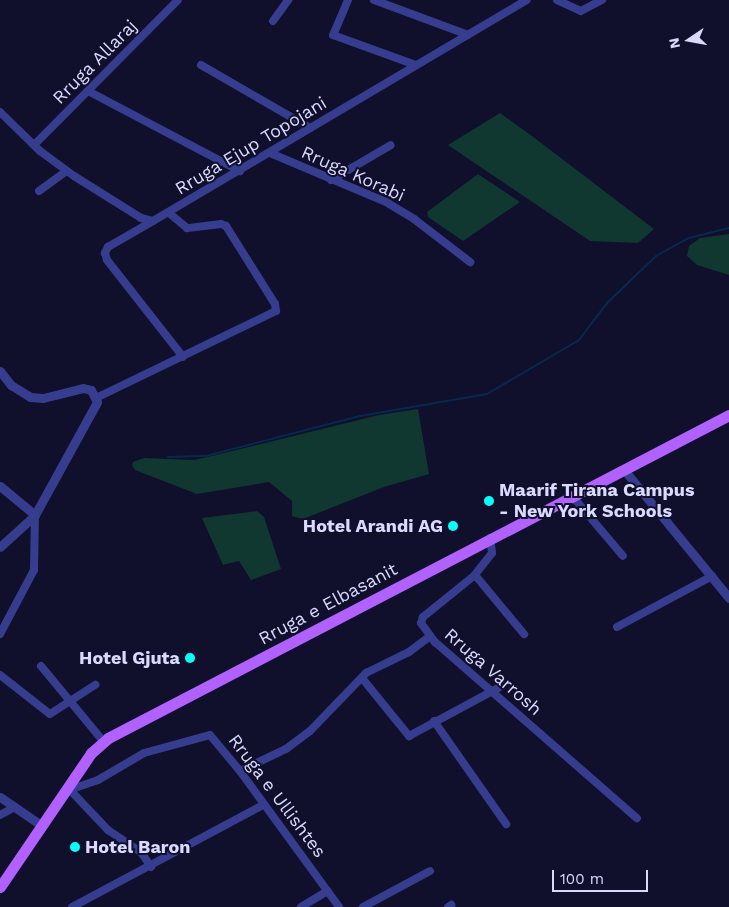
<!DOCTYPE html>
<style>
body{margin:0}
#map{position:relative;width:729px;height:907px;overflow:hidden;background:#100f2c;font-family:"Work Sans",sans-serif}
div>[style]{position:absolute}
.green>*{inset:0;background:#113731}
.stream>*{height:2px;margin:-1px;padding:0 1px;transform-origin:1px;border-radius:1px;background:#06294e}
.minor>*{height:8px;margin:-4px;padding:0 4px;transform-origin:4px;border-radius:4px;background:#363d8f}
.tertiary>*{height:9px;margin:-4.5px;padding:0 4.5px;transform-origin:4.5px;border-radius:4.5px;background:#363d8f}
.primary>*{height:11px;margin:-5.5px;padding:0 5.5px;transform-origin:5.5px;border-radius:5.5px;background:#b161ff}
.dots>*{width:14px;height:14px;translate:-50% -50%;box-sizing:border-box;border:2px solid #100f2c;border-radius:50%}
span{translate:-50% -50%;white-space:nowrap;text-align:center;line-height:1.15;-webkit-text-stroke:4px #100f2c;paint-order:stroke}
.street-label{font-size:18px;color:#dadaff}
.poi-label{font-size:18px;color:#dadaff;font-weight:700}
.left{translate:0 -50%;text-align:left}
.right{translate:-100% -50%;text-align:right}
.north{position:absolute;left:664px;top:15px;width:50px;height:50px;-webkit-text-stroke:4px #100f2c;paint-order:stroke;rotate:258deg;font-size:14px;font-weight:700;line-height:20px;text-align:center;color:#dadaff}
.north::after{content:'';display:block;margin:auto;width:18px;height:22px;background:#dadaff;clip-path:polygon(50% 0,100% 100%,50% 72%,0 100%)}
.scale{position:absolute;left:552px;top:870px;width:96px;height:22px;box-sizing:border-box;border:2px solid #dadaff;border-top:0;padding-left:6px;font-size:15px;line-height:18px;white-space:nowrap;color:#dadaff;-webkit-text-stroke:4px #100f2c;paint-order:stroke}
</style>
<div id="map">
<div class="green">
<div style="clip-path:polygon(500px 113px,532px 136px,654px 229px,638px 243px,590px 241px,448px 145px)"></div>
<div style="clip-path:polygon(478px 174px,520px 202px,463px 241px,428px 217px,427px 212px)"></div>
<div style="clip-path:polygon(729px 234px,729px 275px,697px 265px,687px 256px,689px 246px,700px 238px)"></div>
<div style="clip-path:polygon(418px 409px,429px 474px,384px 487px,303px 519px,292px 516px,292px 501px,269px 482px,197px 494px,135px 470px,132px 465px,133px 462px,144px 458px,194px 460px,216px 455px,379px 415px)"></div>
<div style="clip-path:polygon(257px 511px,264px 517px,281px 569px,251px 580px,239px 561px,223px 565px,202px 518px)"></div>
</div>
<div class="stream">
<div style="left:168px;top:457px;width:38px;rotate:-2deg"></div>
<div style="left:206px;top:456px;width:159px;rotate:-14.6deg"></div>
<div style="left:360px;top:416px;width:129px;rotate:-9.8deg"></div>
<div style="left:487px;top:394px;width:107px;rotate:-30.4deg"></div>
<div style="left:579px;top:340px;width:46px;rotate:-52.9deg"></div>
<div style="left:607px;top:303px;width:68px;rotate:-43.8deg"></div>
<div style="left:656px;top:256px;width:38px;rotate:-29deg"></div>
<div style="left:689px;top:238px;width:41px;rotate:-14deg"></div>
</div>
<div class="minor">
<div style="left:348px;top:0;width:38px;rotate:113deg"></div>
<div style="left:333px;top:35px;width:88px;rotate:19.9deg"></div>
<div style="left:374px;top:0;width:100px;rotate:20.4deg"></div>
<div style="left:557px;top:0;width:26px;rotate:25deg"></div>
<div style="left:581px;top:11px;width:24px;rotate:-28deg"></div>
<div style="left:273px;top:21px;width:26px;rotate:-54deg"></div>
<div style="left:201px;top:65px;width:126px;rotate:30deg"></div>
<div style="left:88px;top:91px;width:172px;rotate:27.8deg"></div>
<div style="left:0;top:112px;width:56px;rotate:44.3deg"></div>
<div style="left:40px;top:151px;width:42px;rotate:36.3deg"></div>
<div style="left:74px;top:176px;width:79px;rotate:32.1deg"></div>
<div style="left:141px;top:218px;width:12px;rotate:14deg"></div>
<div style="left:153px;top:221px;width:434px;rotate:-30.6deg"></div>
<div style="left:34px;top:145px;width:204px;rotate:-45.2deg"></div>
<div style="left:270px;top:153px;width:126px;rotate:22.9deg"></div>
<div style="left:386px;top:202px;width:33px;rotate:31deg"></div>
<div style="left:414px;top:219px;width:71px;rotate:37.5deg"></div>
<div style="left:331px;top:180px;width:69px;rotate:-30.3deg"></div>
<div style="left:39px;top:191px;width:34px;rotate:-36deg"></div>
<div style="left:153px;top:221px;width:52px;rotate:150deg"></div>
<div style="left:108px;top:247px;width:7px;rotate:117deg"></div>
<div style="left:105px;top:253px;width:7px;rotate:74deg"></div>
<div style="left:107px;top:260px;width:123px;rotate:51.9deg"></div>
<div style="left:96px;top:398px;width:200px;rotate:-25.8deg"></div>
<div style="left:276px;top:311px;width:7px;rotate:-98deg"></div>
<div style="left:275px;top:304px;width:92px;rotate:-122.1deg"></div>
<div style="left:226px;top:226px;width:5px;rotate:-158deg"></div>
<div style="left:221px;top:224px;width:34px;rotate:173deg"></div>
<div style="left:187px;top:228px;width:23px;rotate:-140deg"></div>
<div style="left:573px;top:497px;width:77px;rotate:49.7deg"></div>
<div style="left:490px;top:538px;width:15px;rotate:82deg"></div>
<div style="left:492px;top:553px;width:28px;rotate:128deg"></div>
<div style="left:475px;top:575px;width:67px;rotate:141.1deg"></div>
<div style="left:423px;top:617px;width:6px;rotate:108deg"></div>
<div style="left:421px;top:623px;width:24px;rotate:54deg"></div>
<div style="left:435px;top:642px;width:268px;rotate:41.1deg"></div>
<div style="left:475px;top:575px;width:77px;rotate:50.3deg"></div>
<div style="left:617px;top:627px;width:108px;rotate:-28.2deg"></div>
<div style="left:0;top:634px;width:72px;rotate:-62deg"></div>
<div style="left:34px;top:570px;width:55px;rotate:-89deg"></div>
<div style="left:41px;top:666px;width:97px;rotate:50.4deg"></div>
<div style="left:0;top:675px;width:63px;rotate:38deg"></div>
<div style="left:50px;top:714px;width:54px;rotate:-32.8deg"></div>
<div style="left:362px;top:678px;width:75px;rotate:51deg"></div>
<div style="left:409px;top:736px;width:106px;rotate:-28.3deg"></div>
<div style="left:434px;top:721px;width:126px;rotate:55deg"></div>
<div style="left:240px;top:771px;width:51px;rotate:-25.6deg"></div>
<div style="left:286px;top:749px;width:30px;rotate:-37deg"></div>
<div style="left:310px;top:731px;width:81px;rotate:-46deg"></div>
<div style="left:366px;top:673px;width:48px;rotate:-26deg"></div>
<div style="left:409px;top:652px;width:25px;rotate:-37deg"></div>
<div style="left:66px;top:791px;width:34px;rotate:-19deg"></div>
<div style="left:98px;top:780px;width:53px;rotate:-30.4deg"></div>
<div style="left:144px;top:753px;width:68px;rotate:-15.3deg"></div>
<div style="left:210px;top:735px;width:47px;rotate:50.2deg"></div>
<div style="left:240px;top:771px;width:168px;rotate:53.9deg"></div>
<div style="left:71px;top:791px;width:54px;rotate:46.5deg"></div>
<div style="left:108px;top:830px;width:40px;rotate:34deg"></div>
<div style="left:141px;top:852px;width:18px;rotate:56deg"></div>
<div style="left:0;top:815px;width:17px;rotate:-28deg"></div>
<div style="left:72px;top:907px;width:217px;rotate:-28.1deg"></div>
<div style="left:301px;top:907px;width:31px;rotate:-31deg"></div>
<div style="left:363px;top:907px;width:76px;rotate:-28.2deg"></div>
<div style="left:448px;top:907px;width:4px;rotate:-34deg"></div>
</div>
<div class="tertiary">
<div style="left:0;top:371px;width:18px;rotate:52deg"></div>
<div style="left:11px;top:385px;width:22px;rotate:32deg"></div>
<div style="left:30px;top:397px;width:13px;rotate:4deg"></div>
<div style="left:43px;top:398px;width:41px;rotate:-14deg"></div>
<div style="left:83px;top:388px;width:8px;rotate:14deg"></div>
<div style="left:91px;top:390px;width:13px;rotate:63deg"></div>
<div style="left:97px;top:402px;width:129px;rotate:118.8deg"></div>
<div style="left:35px;top:515px;width:47px;rotate:137.6deg"></div>
<div style="left:625px;top:471px;width:164px;rotate:50.7deg"></div>
<div style="left:0;top:486px;width:45px;rotate:39.6deg"></div>
<div style="left:0;top:797px;width:50px;rotate:34.3deg"></div>
</div>
<div class="primary">
<div style="left:0;top:887px;width:162px;rotate:-55.8deg"></div>
<div style="left:91px;top:753px;width:23px;rotate:-41deg"></div>
<div style="left:108px;top:738px;width:700px;rotate:-27.48deg"></div>
</div>
<div class="dots">
<div style="left:489px;top:501px;background:#06fff9"></div>
<div style="left:453px;top:526px;background:#06fff9"></div>
<div style="left:190px;top:658px;background:#06fff9"></div>
<div style="left:75px;top:847px;background:#06fff9"></div>
</div>
<div class="street-label">
<span style="left:95px;top:62px;rotate:-45deg">Rruga Allaraj</span>
<span style="left:251px;top:146px;rotate:-31deg">Rruga Ejup Topojani</span>
<span style="left:353px;top:174px;rotate:24deg">Rruga Korabi</span>
<span style="left:328px;top:604px;rotate:-28deg">Rruga e Elbasanit</span>
<span style="left:493px;top:672px;rotate:41deg">Rruga Varrosh</span>
<span style="left:277px;top:796px;rotate:53deg">Rruga e Ullishtes</span>
</div>
<div class="poi-label">
<span class="left" style="left:499px;top:501px">Maarif Tirana Campus<br>- New York Schools</span>
<span class="right" style="left:443px;top:526px">Hotel Arandi AG</span>
<span class="right" style="left:180px;top:658px">Hotel Gjuta</span>
<span class="left" style="left:85px;top:847px">Hotel Baron</span>
</div>
<div class="north">N</div>
<div class="scale">100 m</div>
</div>
